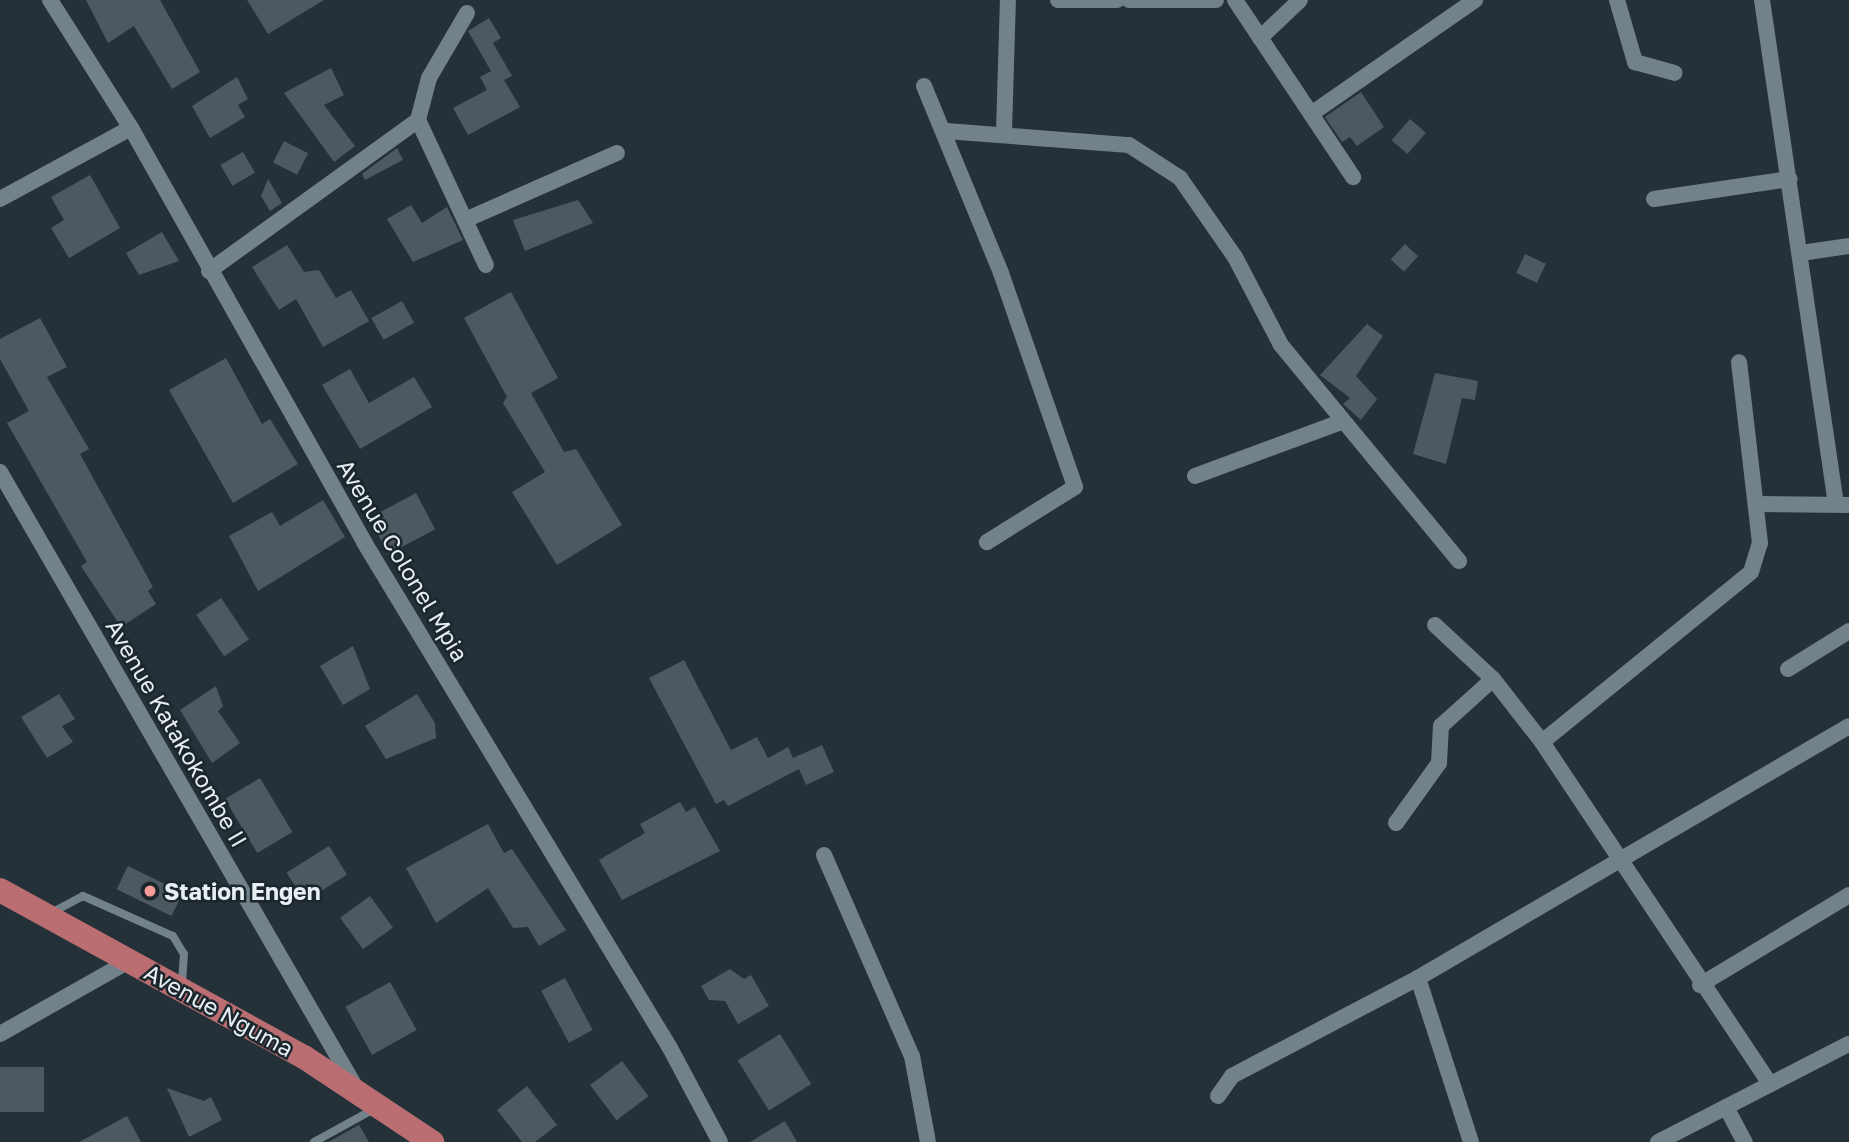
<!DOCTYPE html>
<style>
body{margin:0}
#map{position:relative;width:1849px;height:1142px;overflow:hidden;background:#243138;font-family:"Golos Text",sans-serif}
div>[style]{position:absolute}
.building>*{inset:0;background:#4c5961;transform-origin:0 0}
.lane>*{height:8px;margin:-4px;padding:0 4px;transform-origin:4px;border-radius:4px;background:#73818a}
.street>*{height:16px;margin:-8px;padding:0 8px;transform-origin:8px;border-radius:8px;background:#73818a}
.primary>*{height:24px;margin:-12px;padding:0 12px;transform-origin:12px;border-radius:12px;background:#ba6e72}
.dots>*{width:19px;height:19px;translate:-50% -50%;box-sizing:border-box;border:4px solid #1b272d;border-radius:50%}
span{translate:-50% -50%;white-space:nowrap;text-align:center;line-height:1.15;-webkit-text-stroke:5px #1b272d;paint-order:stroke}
.street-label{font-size:23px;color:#e7eff3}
.poi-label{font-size:23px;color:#e7eff3;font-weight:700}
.left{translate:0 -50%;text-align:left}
</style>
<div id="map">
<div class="building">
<div style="clip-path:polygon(86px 0,160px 0,200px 72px,172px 89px,134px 26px,108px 43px)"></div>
<div style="clip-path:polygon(247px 0,324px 0,268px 34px)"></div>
<div style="clip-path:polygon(489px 18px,501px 38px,493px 43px,512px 76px,504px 80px,520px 107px,468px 135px,453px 108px,487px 90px,480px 77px,491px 71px,468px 31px)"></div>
<div style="clip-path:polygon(331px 68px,344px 95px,324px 105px,355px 146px,334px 162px,284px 93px)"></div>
<div style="clip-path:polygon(237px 77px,248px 99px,238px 105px,245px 117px,210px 138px,192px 106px)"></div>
<div style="clip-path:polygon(1361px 92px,1384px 127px,1357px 146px,1350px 137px,1342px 142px,1325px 117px)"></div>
<div style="left:1410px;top:119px;width:21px;height:28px;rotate:41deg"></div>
<div style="left:284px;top:141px;width:27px;height:24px;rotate:27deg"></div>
<div style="clip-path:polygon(397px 148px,403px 160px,365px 180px,362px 174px)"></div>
<div style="left:243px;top:152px;width:24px;height:26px;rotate:60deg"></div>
<div style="clip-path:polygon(90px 175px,120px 228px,69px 258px,51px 228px,64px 220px,51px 197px)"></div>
<div style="clip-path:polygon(268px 179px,282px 203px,270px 211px,261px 196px)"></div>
<div style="clip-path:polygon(578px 200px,593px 223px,525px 251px,513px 220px)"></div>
<div style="clip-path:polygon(411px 205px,422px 223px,447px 207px,463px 240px,413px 262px,387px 219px)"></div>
<div style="clip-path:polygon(162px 232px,179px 261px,139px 275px,126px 253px)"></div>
<div style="left:1405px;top:244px;width:18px;height:21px;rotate:43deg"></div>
<div style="clip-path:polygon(287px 245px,304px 272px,319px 270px,336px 298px,351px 290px,369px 321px,323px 347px,296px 299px,279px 310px,252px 267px)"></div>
<div style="left:1525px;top:254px;width:23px;height:21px;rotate:25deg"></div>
<div style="clip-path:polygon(511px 292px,558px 378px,531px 393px,564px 452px,576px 449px,622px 525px,557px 565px,512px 492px,545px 472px,503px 403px,507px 397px,464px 318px)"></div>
<div style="left:402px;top:301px;width:25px;height:35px;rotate:61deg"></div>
<div style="clip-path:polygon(40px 318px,67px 367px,47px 377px,89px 449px,80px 454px,153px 587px,148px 591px,156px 604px,121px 627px,81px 566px,87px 562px,7px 423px,29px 411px,0 359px,0 339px)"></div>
<div style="clip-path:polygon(1367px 324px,1383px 336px,1356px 376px,1377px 399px,1361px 420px,1343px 404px,1350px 398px,1320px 375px)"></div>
<div style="clip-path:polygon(226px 358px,262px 424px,270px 419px,298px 464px,233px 503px,169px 390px)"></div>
<div style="clip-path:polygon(350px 369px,369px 403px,414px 377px,432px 407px,360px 449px,322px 385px)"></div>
<div style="clip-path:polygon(1435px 373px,1478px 381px,1475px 400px,1462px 398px,1446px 464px,1413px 454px)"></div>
<div style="left:416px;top:493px;width:41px;height:53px;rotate:62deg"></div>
<div style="clip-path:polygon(323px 500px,345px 537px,258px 591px,229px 536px,272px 512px,280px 526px)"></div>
<div style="left:221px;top:598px;width:50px;height:30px;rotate:56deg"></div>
<div style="clip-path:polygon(353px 646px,370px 689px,343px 705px,320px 666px)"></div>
<div style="clip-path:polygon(684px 660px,731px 750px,757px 737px,768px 758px,788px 747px,793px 758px,822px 745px,834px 772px,806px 785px,799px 769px,728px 806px,724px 800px,716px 804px,649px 678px)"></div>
<div style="clip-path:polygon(216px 686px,223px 706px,218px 711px,240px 743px,212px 763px,180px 710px)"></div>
<div style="clip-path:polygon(59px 694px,75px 719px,62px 726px,73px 742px,47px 758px,21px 717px)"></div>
<div style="clip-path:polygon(417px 694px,435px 723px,436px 738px,386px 759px,365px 726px)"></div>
<div style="left:260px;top:778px;width:63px;height:41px;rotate:59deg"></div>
<div style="clip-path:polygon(680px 802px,686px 812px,695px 807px,720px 851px,622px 900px,599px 860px,645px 833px,640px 824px)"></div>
<div style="clip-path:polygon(488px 824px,504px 853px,512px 849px,566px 930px,539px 946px,528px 927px,513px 928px,488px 888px,436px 923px,406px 868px)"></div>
<div style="left:329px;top:846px;width:34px;height:50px;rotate:58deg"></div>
<div style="left:128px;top:866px;width:61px;height:26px;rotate:26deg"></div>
<div style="left:370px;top:896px;width:39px;height:37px;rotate:54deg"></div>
<div style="clip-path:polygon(730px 969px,744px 979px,751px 975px,769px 1006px,738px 1024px,725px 1001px,709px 1000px,701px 986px)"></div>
<div style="left:565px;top:978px;width:59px;height:27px;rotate:62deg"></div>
<div style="left:390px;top:982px;width:55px;height:51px;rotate:61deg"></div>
<div style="left:780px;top:1034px;width:59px;height:50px;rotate:58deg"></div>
<div style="left:622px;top:1061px;width:44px;height:40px;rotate:53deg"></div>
<div style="left:0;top:1067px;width:44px;height:45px"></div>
<div style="clip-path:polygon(527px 1086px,557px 1125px,535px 1142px,522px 1142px,497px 1110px)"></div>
<div style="clip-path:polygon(167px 1088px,204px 1101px,211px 1097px,222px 1120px,189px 1137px)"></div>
<div style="clip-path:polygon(127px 1116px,141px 1142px,79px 1142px)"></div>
<div style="clip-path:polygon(785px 1121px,797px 1142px,750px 1142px)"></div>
<div style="clip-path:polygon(359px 1125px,369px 1142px,328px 1142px)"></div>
</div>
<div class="lane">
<div style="left:51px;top:913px;width:36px;rotate:-28deg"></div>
<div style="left:83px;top:896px;width:98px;rotate:24deg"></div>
<div style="left:173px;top:936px;width:21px;rotate:59deg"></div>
<div style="left:184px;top:954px;width:32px;rotate:94deg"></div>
<div style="left:314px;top:1142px;width:68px;rotate:-28.8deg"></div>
</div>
<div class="street">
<div style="left:50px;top:0;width:151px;rotate:57.7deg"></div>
<div style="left:131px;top:128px;width:475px;rotate:60.6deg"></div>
<div style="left:364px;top:542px;width:591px;rotate:58.84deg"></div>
<div style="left:670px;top:1048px;width:106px;rotate:62deg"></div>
<div style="left:1058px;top:0;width:59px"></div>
<div style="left:1129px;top:0;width:87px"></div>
<div style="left:1235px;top:0;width:213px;rotate:56.3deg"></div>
<div style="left:1617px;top:0;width:65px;rotate:73.8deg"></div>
<div style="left:1635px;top:62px;width:41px;rotate:15.4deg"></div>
<div style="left:1762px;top:0;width:509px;rotate:81.65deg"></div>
<div style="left:467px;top:13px;width:75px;rotate:120.3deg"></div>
<div style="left:429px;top:78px;width:43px;rotate:104.7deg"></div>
<div style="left:418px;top:120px;width:160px;rotate:64.9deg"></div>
<div style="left:1260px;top:38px;width:55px;rotate:-43.5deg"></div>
<div style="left:924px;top:86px;width:202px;rotate:67.6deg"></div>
<div style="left:1001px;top:273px;width:226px;rotate:70.9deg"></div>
<div style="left:1075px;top:487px;width:104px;rotate:148deg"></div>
<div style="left:1311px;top:114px;width:200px;rotate:-34.8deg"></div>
<div style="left:946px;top:131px;width:184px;rotate:4.4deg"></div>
<div style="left:1129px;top:145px;width:61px;rotate:32.9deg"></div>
<div style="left:1180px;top:178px;width:96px;rotate:55.2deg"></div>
<div style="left:1235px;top:257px;width:99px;rotate:62.4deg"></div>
<div style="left:1281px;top:345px;width:280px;rotate:50.5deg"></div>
<div style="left:1004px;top:132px;width:132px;rotate:-88.3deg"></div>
<div style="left:0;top:199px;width:149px;rotate:-28.5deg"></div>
<div style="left:1654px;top:199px;width:137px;rotate:-8.4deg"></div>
<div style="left:465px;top:220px;width:166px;rotate:-23.8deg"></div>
<div style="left:1801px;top:253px;width:49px;rotate:-8.3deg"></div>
<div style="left:209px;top:271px;width:258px;rotate:-35.8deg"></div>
<div style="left:0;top:472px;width:711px;rotate:59.98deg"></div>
<div style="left:1195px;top:476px;width:156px;rotate:-20.3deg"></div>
<div style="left:1757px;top:504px;width:92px;rotate:0.6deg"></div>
<div style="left:1435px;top:625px;width:79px;rotate:43deg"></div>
<div style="left:1493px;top:679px;width:80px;rotate:52.1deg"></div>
<div style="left:1542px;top:742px;width:411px;rotate:56.3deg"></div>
<div style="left:1788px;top:669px;width:72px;rotate:-31.9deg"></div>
<div style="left:1542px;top:742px;width:269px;rotate:-39.1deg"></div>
<div style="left:1751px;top:572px;width:30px;rotate:-73deg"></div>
<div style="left:1760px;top:543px;width:182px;rotate:-96.6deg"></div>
<div style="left:1396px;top:823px;width:74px;rotate:-54.4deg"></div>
<div style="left:1439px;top:763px;width:37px;rotate:-87deg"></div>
<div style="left:1441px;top:726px;width:70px;rotate:-42.1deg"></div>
<div style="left:824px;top:855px;width:219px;rotate:66.4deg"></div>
<div style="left:912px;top:1056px;width:87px;rotate:79.5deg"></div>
<div style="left:1418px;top:978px;width:172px;rotate:72.1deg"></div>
<div style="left:1700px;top:985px;width:174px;rotate:-31.1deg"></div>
<div style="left:0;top:1034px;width:148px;rotate:-29.5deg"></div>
<div style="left:1218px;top:1096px;width:24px;rotate:-55deg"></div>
<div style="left:1232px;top:1076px;width:210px;rotate:-27.8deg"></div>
<div style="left:1418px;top:978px;width:499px;rotate:-30.3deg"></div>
<div style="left:1726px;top:1107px;width:40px;rotate:62deg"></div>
<div style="left:1658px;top:1142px;width:215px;rotate:-27.2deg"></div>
</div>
<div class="primary">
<div style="left:0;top:890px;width:347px;rotate:28.8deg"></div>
<div style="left:304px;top:1057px;width:154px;rotate:33.6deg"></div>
</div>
<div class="dots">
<div style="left:150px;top:891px;background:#f59b98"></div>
</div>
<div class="street-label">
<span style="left:403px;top:560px;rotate:59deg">Avenue Colonel Mpia</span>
<span style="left:177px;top:733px;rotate:60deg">Avenue Katakokombe II</span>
<span style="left:219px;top:1010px;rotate:29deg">Avenue Nguma</span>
</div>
<div class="poi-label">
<span class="left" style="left:164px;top:891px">Station Engen</span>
</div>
</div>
